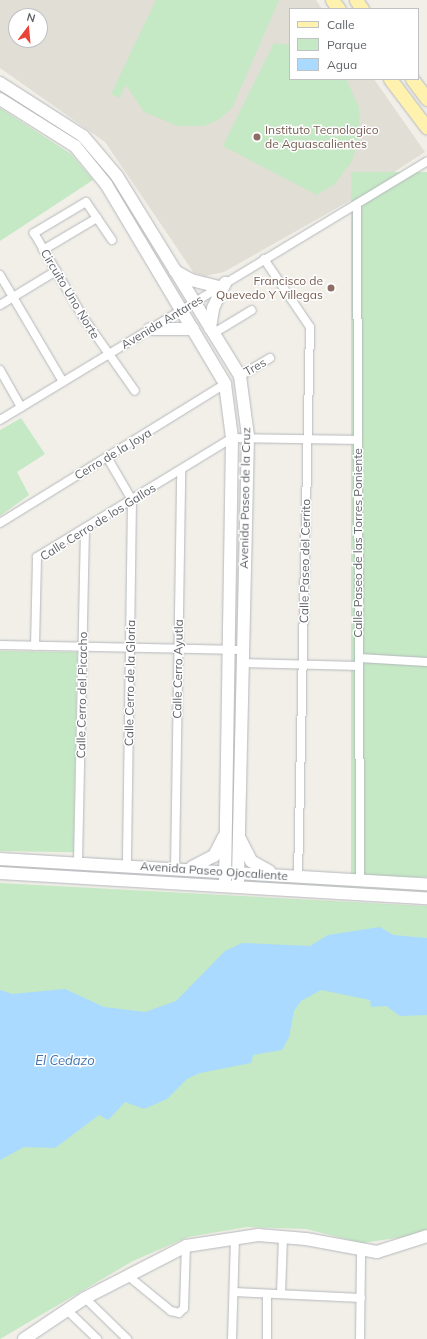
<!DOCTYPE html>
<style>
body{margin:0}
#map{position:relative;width:427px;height:1339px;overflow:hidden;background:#f1efe8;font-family:Mulish,sans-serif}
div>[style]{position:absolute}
.education>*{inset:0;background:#e1ded6}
.green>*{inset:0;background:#c5e8c5;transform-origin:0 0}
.water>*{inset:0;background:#aadaff}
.roads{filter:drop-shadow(0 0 1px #b5b8bc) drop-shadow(0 0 1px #b5b8bc)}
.street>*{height:8px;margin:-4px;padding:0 4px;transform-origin:4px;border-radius:4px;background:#fff}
.secondary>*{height:12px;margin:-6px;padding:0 6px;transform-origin:6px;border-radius:6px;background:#fff}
.primary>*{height:13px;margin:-6.5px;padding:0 6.5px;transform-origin:6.5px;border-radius:6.5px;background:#fff2af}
.dots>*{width:11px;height:11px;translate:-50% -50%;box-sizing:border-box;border:2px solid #fff;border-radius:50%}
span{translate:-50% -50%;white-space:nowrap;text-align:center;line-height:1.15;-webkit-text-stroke:3px #fff;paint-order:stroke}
.education-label{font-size:12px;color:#785e54}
.left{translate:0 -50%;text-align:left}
.right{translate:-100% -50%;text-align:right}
.street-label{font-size:12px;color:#5f6368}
.water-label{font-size:13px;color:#4174aa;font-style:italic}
.legend{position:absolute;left:289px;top:8px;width:130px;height:72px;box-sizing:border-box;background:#fff;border:1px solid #bfc1c3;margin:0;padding:5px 7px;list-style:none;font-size:12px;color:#5f6368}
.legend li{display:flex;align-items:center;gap:8px;height:20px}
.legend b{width:20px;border:1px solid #bfc1c3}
.north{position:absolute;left:8px;top:8px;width:40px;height:40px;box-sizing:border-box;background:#fff;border:1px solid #bfc1c3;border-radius:50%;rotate:16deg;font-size:11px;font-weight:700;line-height:16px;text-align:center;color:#5f6368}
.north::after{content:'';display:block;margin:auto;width:14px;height:18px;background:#ea4335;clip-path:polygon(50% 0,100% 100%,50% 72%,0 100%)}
</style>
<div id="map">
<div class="education">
<div style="clip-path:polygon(evenodd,0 0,316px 0,322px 9px,290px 9px,290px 79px,374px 79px,425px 152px,351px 200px,224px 272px,205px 276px,194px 273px,105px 142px,0 68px,0 0,16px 16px,40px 16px,40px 40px,16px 40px,16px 16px)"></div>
</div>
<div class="green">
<div style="clip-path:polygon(156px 0,279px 0,232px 108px,218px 120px,204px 126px,178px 126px,144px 112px,126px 85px,119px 98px,111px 94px)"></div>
<div style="clip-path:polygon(274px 43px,290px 45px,290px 79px,346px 79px,359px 107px,360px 135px,352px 161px,335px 184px,317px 195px,223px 146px)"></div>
<div style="clip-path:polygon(0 108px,71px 154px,93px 180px,0 241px)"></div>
<div style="left:427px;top:172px;width:705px;height:76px;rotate:90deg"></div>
<div style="clip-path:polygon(21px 418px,45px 454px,17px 472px,29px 495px,0 516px,0 430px)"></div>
<div style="left:0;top:651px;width:77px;height:200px;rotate:1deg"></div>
<div style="clip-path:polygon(0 883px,427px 906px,427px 1229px,410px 1236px,362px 1243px,306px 1229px,247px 1227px,188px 1237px,133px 1261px,0 1339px)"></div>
</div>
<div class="water">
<div style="clip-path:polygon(380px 927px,393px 935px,427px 938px,427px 1015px,400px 1016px,386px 1006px,371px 1007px,370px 1000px,321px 990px,301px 1001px,294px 1011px,289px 1037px,282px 1050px,253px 1055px,251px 1063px,200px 1073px,187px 1079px,167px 1099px,144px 1109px,125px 1102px,108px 1120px,99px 1115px,55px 1148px,24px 1147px,0 1160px,0 990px,12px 994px,65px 989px,104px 1007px,145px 1012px,176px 1001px,225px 951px,242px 943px,310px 946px,328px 935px)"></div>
</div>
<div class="roads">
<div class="street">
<div style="left:357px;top:206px;width:674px;rotate:89.74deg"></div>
<div style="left:112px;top:240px;width:46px;rotate:-124.4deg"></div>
<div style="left:86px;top:202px;width:61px;rotate:149.2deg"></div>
<div style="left:34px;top:233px;width:97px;rotate:59.7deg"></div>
<div style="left:83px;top:317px;width:90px;rotate:54.9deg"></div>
<div style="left:43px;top:250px;width:63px;rotate:-30.7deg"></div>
<div style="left:264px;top:259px;width:82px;rotate:55.9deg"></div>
<div style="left:310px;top:327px;width:549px;rotate:91.25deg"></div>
<div style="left:0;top:275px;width:124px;rotate:59.5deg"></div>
<div style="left:0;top:305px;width:66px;rotate:-31.3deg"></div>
<div style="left:214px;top:333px;width:44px;rotate:-31.2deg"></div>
<div style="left:0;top:370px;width:43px;rotate:60.4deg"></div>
<div style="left:240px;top:376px;width:35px;rotate:-31deg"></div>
<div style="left:0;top:420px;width:499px;rotate:-31.2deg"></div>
<div style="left:107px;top:457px;width:50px;rotate:59.8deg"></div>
<div style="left:132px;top:500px;width:365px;rotate:90.8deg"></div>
<div style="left:0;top:523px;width:264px;rotate:-31.7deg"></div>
<div style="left:0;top:645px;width:242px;rotate:1.2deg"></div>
<div style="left:35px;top:646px;width:89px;rotate:-88.7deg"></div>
<div style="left:37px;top:557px;width:228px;rotate:-31.4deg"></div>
<div style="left:232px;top:438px;width:126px;rotate:0.9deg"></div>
<div style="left:359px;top:658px;width:68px;rotate:3.4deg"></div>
<div style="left:241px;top:663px;width:118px;rotate:1.5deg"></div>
<div style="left:78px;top:862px;width:334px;rotate:-88.8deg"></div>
<div style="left:175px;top:868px;width:398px;rotate:-89.1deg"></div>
<div style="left:127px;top:1275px;width:57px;rotate:39.3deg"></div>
<div style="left:171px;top:1311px;width:8px;rotate:14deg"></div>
<div style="left:179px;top:1313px;width:7px;rotate:-45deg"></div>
<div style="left:184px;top:1308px;width:62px;rotate:-88.2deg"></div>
<div style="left:234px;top:1292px;width:127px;rotate:2.7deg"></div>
<div style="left:281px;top:1294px;width:58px;rotate:-88deg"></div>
<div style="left:85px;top:1298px;width:59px;rotate:44.3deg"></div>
<div style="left:67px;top:1310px;width:42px;rotate:44deg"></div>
<div style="left:232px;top:1339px;width:102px;rotate:-88.3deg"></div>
<div style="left:267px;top:1339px;width:45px;rotate:-90deg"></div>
<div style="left:360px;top:1339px;width:88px;rotate:-89.3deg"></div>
</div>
<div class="secondary">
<div style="left:0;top:83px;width:98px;rotate:32.6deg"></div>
<div style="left:83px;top:136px;width:52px;rotate:49.6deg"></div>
<div style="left:117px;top:176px;width:235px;rotate:58.4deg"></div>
<div style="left:240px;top:376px;width:61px;rotate:82.4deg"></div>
<div style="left:248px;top:436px;width:451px;rotate:91.3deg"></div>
<div style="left:0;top:99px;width:89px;rotate:32.1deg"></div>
<div style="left:75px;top:146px;width:49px;rotate:50.8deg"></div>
<div style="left:106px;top:184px;width:233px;rotate:59.2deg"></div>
<div style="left:225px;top:384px;width:54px;rotate:82.6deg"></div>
<div style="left:232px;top:438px;width:448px;rotate:90.9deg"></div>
<div style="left:175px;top:271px;width:18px;rotate:29deg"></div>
<div style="left:191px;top:280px;width:29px;rotate:14deg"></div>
<div style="left:210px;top:328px;width:20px;rotate:-81deg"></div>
<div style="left:213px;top:308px;width:28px;rotate:-64deg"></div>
<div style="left:150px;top:329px;width:43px"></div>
<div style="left:240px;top:839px;width:25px;rotate:63deg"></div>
<div style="left:251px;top:861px;width:21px;rotate:29deg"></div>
<div style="left:0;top:859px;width:428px;rotate:3.4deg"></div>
<div style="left:192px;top:867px;width:25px;rotate:-27deg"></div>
<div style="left:214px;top:856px;width:22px;rotate:-63deg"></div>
<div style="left:0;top:873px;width:428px;rotate:3.4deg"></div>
<div style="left:24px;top:1339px;width:73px;rotate:-33.9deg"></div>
<div style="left:85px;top:1298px;width:114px;rotate:-27.2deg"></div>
<div style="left:186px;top:1246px;width:73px;rotate:-8.7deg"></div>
<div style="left:258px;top:1235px;width:48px;rotate:4.8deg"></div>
<div style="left:306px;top:1239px;width:72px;rotate:10.4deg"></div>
<div style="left:377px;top:1252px;width:52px;rotate:-17.7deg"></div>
</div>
<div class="primary">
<div style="left:332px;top:0;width:11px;rotate:52deg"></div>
<div style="left:356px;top:0;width:11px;rotate:56deg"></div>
<div style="left:390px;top:79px;width:61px;rotate:52.9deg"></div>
<div style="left:412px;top:79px;width:25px;rotate:53deg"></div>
</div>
</div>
<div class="dots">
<div style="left:257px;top:137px;background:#8d6e63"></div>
<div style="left:331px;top:288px;background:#8d6e63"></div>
</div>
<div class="education-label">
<span class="left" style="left:265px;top:137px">Instituto Tecnologico<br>de Aguascalientes</span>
<span class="right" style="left:323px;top:288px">Francisco de<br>Quevedo Y Villegas</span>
</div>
<div class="street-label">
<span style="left:70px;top:294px;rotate:59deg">Circuito Uno Norte</span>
<span style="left:162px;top:322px;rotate:-31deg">Avenida Antares</span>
<span style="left:255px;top:367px;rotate:-30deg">Tres</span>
<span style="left:113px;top:454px;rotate:-31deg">Cerro de la Joya</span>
<span style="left:245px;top:498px;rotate:-89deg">Avenida Paseo de la Cruz</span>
<span style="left:98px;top:522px;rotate:-32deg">Calle Cerro de los Gallos</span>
<span style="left:358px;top:543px;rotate:-90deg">Calle Paseo de las Torres Poniente</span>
<span style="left:305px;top:561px;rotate:-89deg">Calle Paseo del Cerrito</span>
<span style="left:178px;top:669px;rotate:-89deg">Calle Cerro Ayutla</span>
<span style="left:130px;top:683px;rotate:-89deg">Calle Cerro de la Gloria</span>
<span style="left:82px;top:695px;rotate:-89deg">Calle Cerro del Picacho</span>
<span style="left:214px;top:871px;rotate:4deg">Avenida Paseo Ojocaliente</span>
</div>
<div class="water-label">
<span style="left:65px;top:1060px">El Cedazo</span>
</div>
<ul class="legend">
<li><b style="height:5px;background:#fff2af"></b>Calle</li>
<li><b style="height:11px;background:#c5e8c5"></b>Parque</li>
<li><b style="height:11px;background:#aadaff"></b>Agua</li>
</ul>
<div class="north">N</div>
</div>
